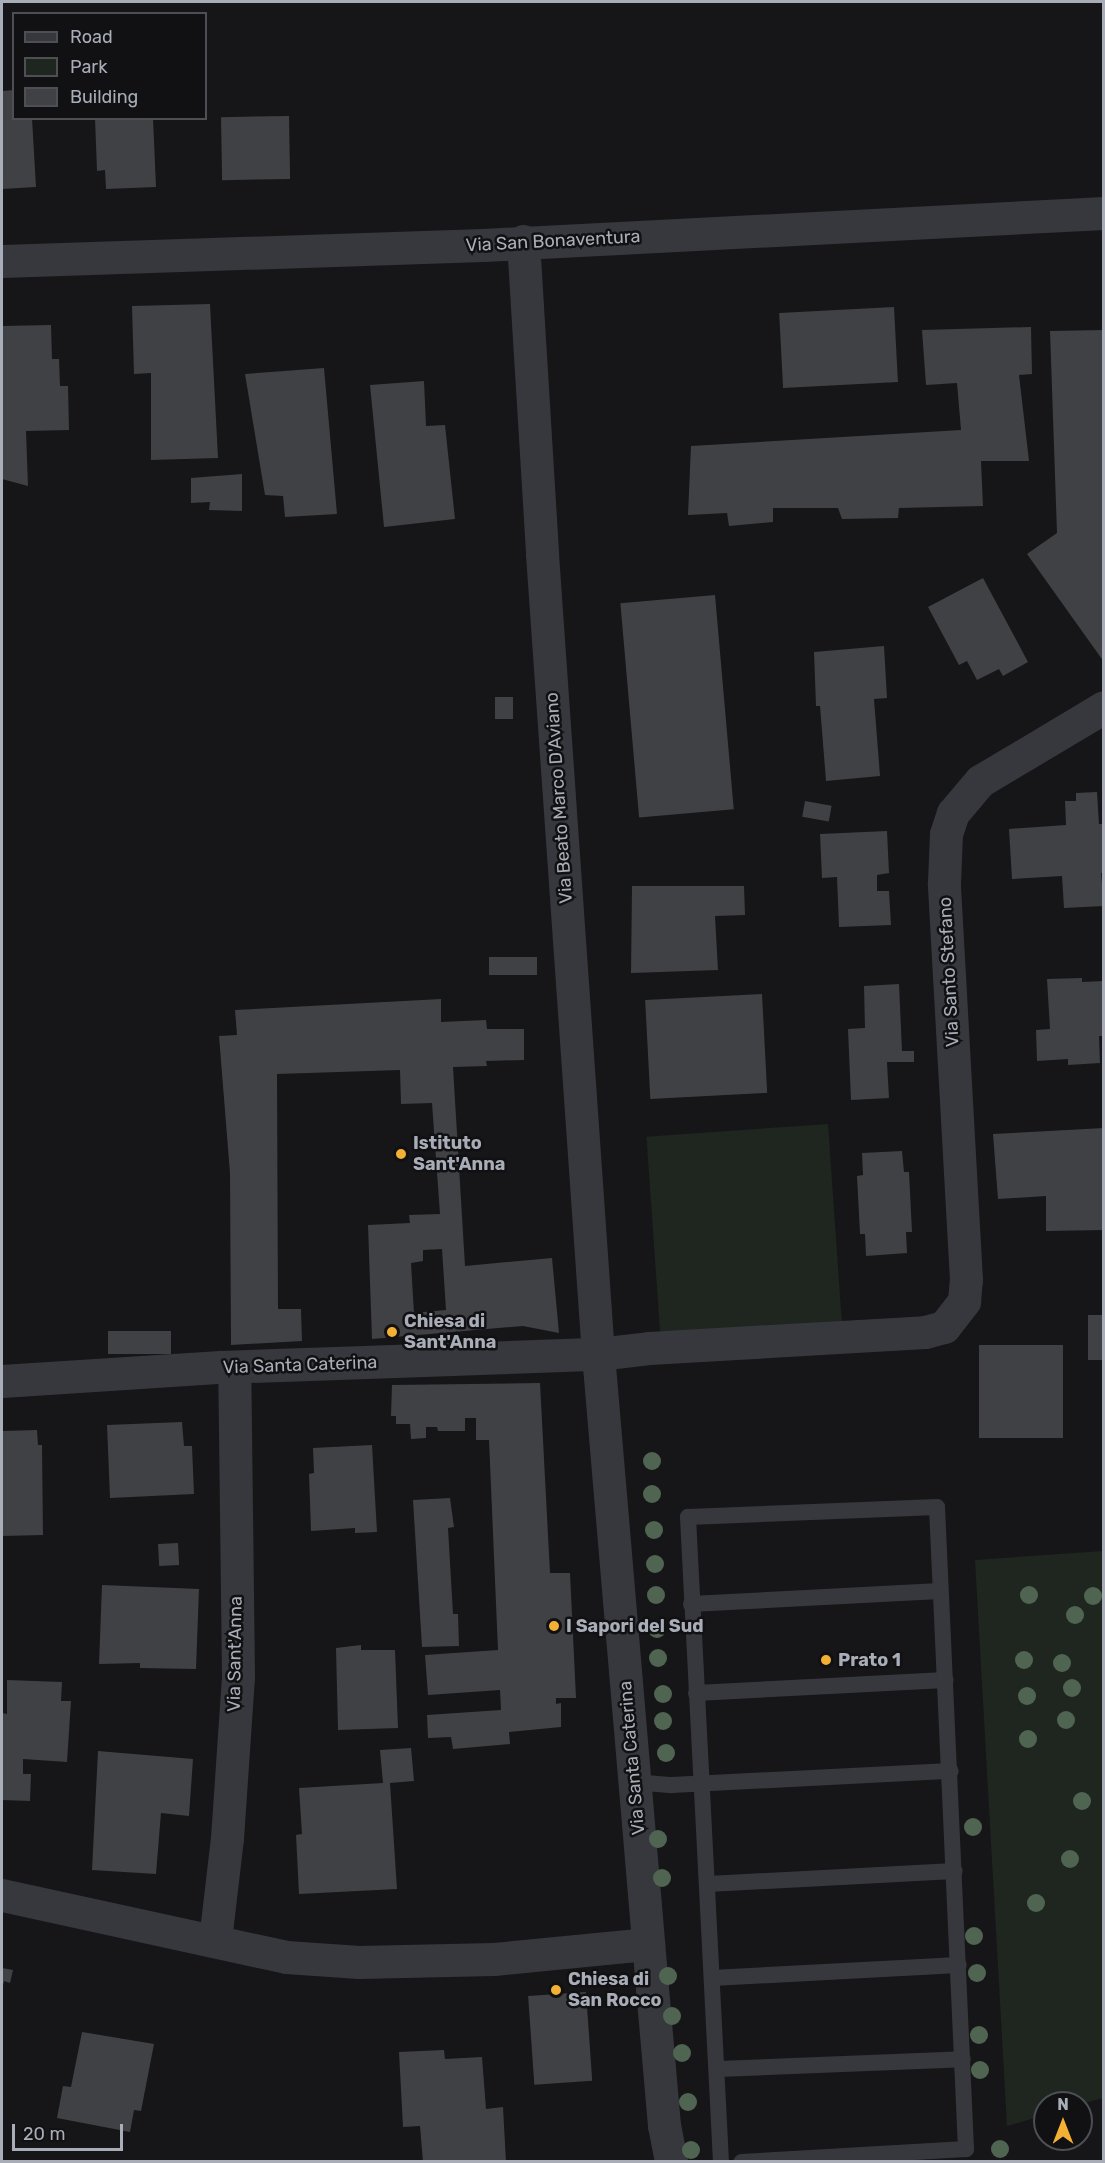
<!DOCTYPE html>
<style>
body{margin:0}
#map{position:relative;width:1105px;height:2163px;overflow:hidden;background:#161618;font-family:Rubik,sans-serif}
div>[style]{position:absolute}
.green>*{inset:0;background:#1e261f;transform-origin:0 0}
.building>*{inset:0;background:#404145;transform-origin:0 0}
.service>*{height:16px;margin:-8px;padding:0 8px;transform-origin:8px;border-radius:8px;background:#37383d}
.minor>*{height:33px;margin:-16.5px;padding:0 16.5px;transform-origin:16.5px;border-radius:16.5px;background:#37383d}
.trees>*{width:18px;height:18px;margin:-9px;border-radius:50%;background:#506452}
.dots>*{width:16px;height:16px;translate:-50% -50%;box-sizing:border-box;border:3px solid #111113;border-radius:50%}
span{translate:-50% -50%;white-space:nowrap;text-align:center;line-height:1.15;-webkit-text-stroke:5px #111113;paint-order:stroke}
.street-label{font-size:18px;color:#a8adb8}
.poi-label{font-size:18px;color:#a8adb8;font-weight:700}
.left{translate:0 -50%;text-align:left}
.frame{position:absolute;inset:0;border:3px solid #a8adb8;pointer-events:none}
.legend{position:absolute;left:12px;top:12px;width:195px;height:108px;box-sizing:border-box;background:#111113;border:2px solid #4d4f55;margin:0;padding:8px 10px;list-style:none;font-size:18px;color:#a8adb8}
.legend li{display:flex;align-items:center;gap:12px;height:30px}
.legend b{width:30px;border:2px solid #4d4f55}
.north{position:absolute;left:1033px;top:2091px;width:60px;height:60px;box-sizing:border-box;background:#111113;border:2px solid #4d4f55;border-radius:50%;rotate:0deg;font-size:16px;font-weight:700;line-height:24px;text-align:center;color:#a8adb8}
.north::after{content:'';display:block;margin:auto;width:21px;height:27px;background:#f2b134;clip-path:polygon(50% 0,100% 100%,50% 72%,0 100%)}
.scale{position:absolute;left:12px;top:2124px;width:111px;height:27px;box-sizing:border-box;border:3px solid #a8adb8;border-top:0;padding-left:8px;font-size:18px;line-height:21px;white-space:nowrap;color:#a8adb8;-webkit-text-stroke:4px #111113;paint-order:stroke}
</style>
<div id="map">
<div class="green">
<div style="left:828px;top:1124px;width:199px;height:182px;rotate:86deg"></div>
<div style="clip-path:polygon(1103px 1551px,1103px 2098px,1081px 2104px,1045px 2103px,1045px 2115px,1007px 2126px,975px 1560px)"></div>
</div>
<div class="building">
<div style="clip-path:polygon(14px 90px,14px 118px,32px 118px,36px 187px,2px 189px,2px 91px)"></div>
<div style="left:289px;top:116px;width:63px;height:68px;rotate:89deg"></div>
<div style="clip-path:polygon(95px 118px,153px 118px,156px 187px,106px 189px,105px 170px,97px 171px)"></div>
<div style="clip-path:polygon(210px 304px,218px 458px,151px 460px,151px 373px,134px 374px,132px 306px)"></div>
<div style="left:894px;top:307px;width:75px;height:115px;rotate:87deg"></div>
<div style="clip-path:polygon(51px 325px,52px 359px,59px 359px,60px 386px,68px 386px,69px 430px,26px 431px,28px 486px,2px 479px,2px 326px)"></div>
<div style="clip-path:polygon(1031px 327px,1032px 374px,1019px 375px,1029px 461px,981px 461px,983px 506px,899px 508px,898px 518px,842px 519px,838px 508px,773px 508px,773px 522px,729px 526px,727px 513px,688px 515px,691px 446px,961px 430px,957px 383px,926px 385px,922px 330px)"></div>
<div style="clip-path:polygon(1104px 330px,1104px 662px,1027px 554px,1057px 533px,1050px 331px)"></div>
<div style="clip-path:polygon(324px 368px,337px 514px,285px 517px,283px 496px,265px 495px,245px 374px)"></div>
<div style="clip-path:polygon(424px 381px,426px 426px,445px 425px,455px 519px,384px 527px,370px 385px)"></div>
<div style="clip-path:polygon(242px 474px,242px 511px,209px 510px,210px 502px,191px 503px,191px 478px)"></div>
<div style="clip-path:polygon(983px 578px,1028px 662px,1003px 676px,999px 669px,977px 680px,967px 661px,959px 665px,928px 607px)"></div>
<div style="left:715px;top:595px;width:215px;height:95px;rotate:85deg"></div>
<div style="clip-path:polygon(884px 646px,887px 698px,874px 699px,880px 776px,826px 781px,820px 706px,816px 706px,814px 652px)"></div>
<div style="left:513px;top:697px;width:22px;height:18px;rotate:90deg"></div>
<div style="clip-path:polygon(1097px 792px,1099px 824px,1103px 824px,1104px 873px,1101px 873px,1104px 906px,1064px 908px,1062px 876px,1012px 879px,1009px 829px,1066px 825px,1065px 801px,1076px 801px,1076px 793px)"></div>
<div style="left:805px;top:801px;width:27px;height:16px;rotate:10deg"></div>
<div style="clip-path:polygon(887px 831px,889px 873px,877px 875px,877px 891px,889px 891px,891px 925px,839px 927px,837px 877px,822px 878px,820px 834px)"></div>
<div style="clip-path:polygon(632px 886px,744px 886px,745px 915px,715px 916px,718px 970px,631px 973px)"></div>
<div style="left:537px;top:957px;width:18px;height:48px;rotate:90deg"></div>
<div style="clip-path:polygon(1082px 978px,1082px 982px,1104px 981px,1104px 1036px,1099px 1036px,1100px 1063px,1068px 1065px,1068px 1059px,1037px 1061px,1036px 1030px,1050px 1029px,1047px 979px)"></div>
<div style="clip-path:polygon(899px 984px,902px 1051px,914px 1051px,914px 1062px,887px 1062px,889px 1098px,851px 1100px,848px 1029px,865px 1028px,864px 986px)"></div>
<div style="left:762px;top:994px;width:99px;height:117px;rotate:87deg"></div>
<div style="clip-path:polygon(evenodd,441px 999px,441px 1022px,486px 1020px,487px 1029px,524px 1029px,524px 1060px,486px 1061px,487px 1066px,453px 1067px,465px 1266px,552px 1258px,559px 1333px,523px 1326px,372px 1339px,368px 1225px,410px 1223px,409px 1215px,440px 1214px,432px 1103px,401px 1104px,400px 1070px,277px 1074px,278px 1309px,301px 1309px,302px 1341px,231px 1345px,230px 1173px,219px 1036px,237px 1035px,235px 1010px,441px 999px,442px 1249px,446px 1310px,414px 1313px,411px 1263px,423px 1261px,423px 1250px,442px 1249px)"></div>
<div style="clip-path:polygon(1104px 1128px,1104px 1230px,1046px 1231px,1046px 1196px,998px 1199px,993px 1134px)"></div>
<div style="clip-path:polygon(902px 1151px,904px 1172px,909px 1172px,912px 1232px,906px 1232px,907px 1253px,866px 1256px,865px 1234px,860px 1234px,857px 1176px,863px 1175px,862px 1153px)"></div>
<div style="left:1104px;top:1315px;width:45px;height:16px;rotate:90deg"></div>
<div style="left:171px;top:1331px;width:23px;height:63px;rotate:90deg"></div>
<div style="left:979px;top:1345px;width:84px;height:93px"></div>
<div style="clip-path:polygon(540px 1383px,550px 1573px,570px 1573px,576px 1698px,556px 1698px,556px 1704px,561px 1703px,561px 1727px,509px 1732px,510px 1744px,453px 1749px,451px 1737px,428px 1738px,427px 1715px,501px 1710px,500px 1690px,428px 1695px,425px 1655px,498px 1650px,489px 1440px,476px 1440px,476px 1418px,465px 1418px,465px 1431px,438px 1431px,437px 1427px,426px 1427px,426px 1438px,411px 1439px,410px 1424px,396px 1424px,396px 1416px,391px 1416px,392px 1385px)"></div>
<div style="clip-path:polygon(182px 1422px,184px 1446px,192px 1446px,194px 1494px,110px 1498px,107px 1425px)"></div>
<div style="clip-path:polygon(37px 1430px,38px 1445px,42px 1445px,43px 1535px,2px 1536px,2px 1431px)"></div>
<div style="clip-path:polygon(372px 1445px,377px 1532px,355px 1533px,355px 1528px,311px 1531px,309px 1474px,314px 1473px,313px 1448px)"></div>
<div style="clip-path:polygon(450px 1498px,454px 1527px,448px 1528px,453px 1614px,458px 1614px,459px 1646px,422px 1647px,413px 1500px)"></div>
<div style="left:178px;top:1543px;width:22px;height:20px;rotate:87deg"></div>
<div style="clip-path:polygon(102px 1585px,199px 1589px,196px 1669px,140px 1668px,140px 1663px,99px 1664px)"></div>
<div style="clip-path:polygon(361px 1645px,361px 1650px,395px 1650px,398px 1728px,338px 1730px,336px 1648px)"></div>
<div style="clip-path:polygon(7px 1680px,62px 1682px,61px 1701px,71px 1701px,67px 1762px,23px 1759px,23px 1774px,31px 1774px,30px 1801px,2px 1800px,2px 1713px,7px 1714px)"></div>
<div style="clip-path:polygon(411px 1748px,414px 1781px,390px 1783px,397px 1889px,299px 1894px,296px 1835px,302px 1834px,299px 1788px,383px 1783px,380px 1750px)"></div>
<div style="clip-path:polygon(98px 1751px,193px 1759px,189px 1816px,161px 1813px,156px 1874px,92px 1870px)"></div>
<div style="clip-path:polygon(2px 1968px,13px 1970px,10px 1983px,4px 1981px,2px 1990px)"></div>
<div style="left:586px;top:1992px;width:89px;height:58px;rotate:86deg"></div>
<div style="clip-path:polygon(82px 2032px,154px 2044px,141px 2111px,134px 2110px,130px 2132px,57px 2118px,63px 2086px,71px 2087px)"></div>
<div style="clip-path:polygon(444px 2050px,445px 2059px,482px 2057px,486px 2109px,503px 2107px,506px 2162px,423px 2162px,420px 2126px,403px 2127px,399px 2052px)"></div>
</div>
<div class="service">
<div style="left:691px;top:1604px;width:249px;rotate:-3deg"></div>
<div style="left:696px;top:1693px;width:250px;rotate:-3deg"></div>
<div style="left:634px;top:1782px;width:38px;rotate:5deg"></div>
<div style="left:672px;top:1785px;width:279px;rotate:-2.9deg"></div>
<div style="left:708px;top:1884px;width:247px;rotate:-3deg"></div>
<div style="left:712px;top:1978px;width:247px;rotate:-3deg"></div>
<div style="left:718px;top:2069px;width:245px;rotate:-2.3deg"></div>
<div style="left:721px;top:2162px;width:646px;rotate:-92.93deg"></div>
<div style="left:688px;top:1517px;width:249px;rotate:-2.3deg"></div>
<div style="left:937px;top:1507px;width:643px;rotate:87.41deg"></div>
<div style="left:966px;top:2149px;width:225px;rotate:176.7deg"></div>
</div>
<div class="minor">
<div style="left:523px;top:241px;width:314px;rotate:86.5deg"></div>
<div style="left:542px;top:554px;width:802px;rotate:86deg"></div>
<div style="left:598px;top:1354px;width:636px;rotate:85.13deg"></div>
<div style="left:652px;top:1988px;width:138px;rotate:85deg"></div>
<div style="left:664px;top:2125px;width:38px;rotate:79deg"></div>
<div style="left:2px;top:261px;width:481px;rotate:-1.9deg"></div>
<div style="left:483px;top:245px;width:622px;rotate:-2.95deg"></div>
<div style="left:2px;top:1381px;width:219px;rotate:-3.7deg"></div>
<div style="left:221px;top:1367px;width:377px;rotate:-2deg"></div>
<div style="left:598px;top:1354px;width:51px;rotate:-6.7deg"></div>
<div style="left:649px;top:1348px;width:276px;rotate:-3.3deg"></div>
<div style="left:925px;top:1332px;width:20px;rotate:-15deg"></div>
<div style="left:944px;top:1327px;width:33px;rotate:-52deg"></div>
<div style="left:964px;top:1301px;width:21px;rotate:-85deg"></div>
<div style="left:966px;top:1280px;width:398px;rotate:-93.2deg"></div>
<div style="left:944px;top:883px;width:49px;rotate:-87.7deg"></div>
<div style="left:946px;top:834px;width:22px;rotate:-72deg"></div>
<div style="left:953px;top:813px;width:42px;rotate:-49.8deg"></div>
<div style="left:980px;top:781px;width:144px;rotate:-30.8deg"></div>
<div style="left:2px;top:1895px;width:291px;rotate:12.3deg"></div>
<div style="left:286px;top:1957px;width:73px;rotate:3.9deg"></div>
<div style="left:359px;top:1962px;width:135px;rotate:-1.3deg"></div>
<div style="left:494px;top:1959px;width:155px;rotate:-5.6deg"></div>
<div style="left:215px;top:1940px;width:103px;rotate:-83.3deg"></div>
<div style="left:227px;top:1838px;width:162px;rotate:-86.1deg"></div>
<div style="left:238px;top:1676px;width:309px;rotate:-90.7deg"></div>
</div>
<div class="trees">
<div style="left:652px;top:1461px"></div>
<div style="left:652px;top:1494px"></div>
<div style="left:654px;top:1530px"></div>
<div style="left:655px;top:1564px"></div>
<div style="left:656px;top:1595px"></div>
<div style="left:1029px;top:1595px"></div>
<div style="left:1093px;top:1596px"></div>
<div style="left:1075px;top:1615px"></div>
<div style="left:657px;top:1629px"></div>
<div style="left:658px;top:1658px"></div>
<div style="left:1024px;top:1660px"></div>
<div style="left:1062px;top:1663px"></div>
<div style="left:1072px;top:1688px"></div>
<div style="left:663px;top:1694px"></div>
<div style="left:1027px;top:1696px"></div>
<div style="left:1066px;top:1720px"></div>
<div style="left:663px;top:1721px"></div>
<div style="left:1028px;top:1739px"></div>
<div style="left:666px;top:1753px"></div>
<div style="left:1082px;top:1801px"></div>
<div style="left:973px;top:1827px"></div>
<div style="left:658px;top:1839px"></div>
<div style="left:1070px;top:1859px"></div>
<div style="left:662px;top:1878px"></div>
<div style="left:1036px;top:1903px"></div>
<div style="left:974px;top:1936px"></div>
<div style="left:977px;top:1973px"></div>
<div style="left:668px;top:1976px"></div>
<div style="left:672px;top:2016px"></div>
<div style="left:979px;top:2035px"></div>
<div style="left:682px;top:2053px"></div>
<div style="left:980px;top:2070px"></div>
<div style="left:688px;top:2102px"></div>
<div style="left:1000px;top:2149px"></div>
<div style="left:691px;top:2150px"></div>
</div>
<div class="dots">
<div style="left:401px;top:1154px;background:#f2b134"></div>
<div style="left:392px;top:1332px;background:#f2b134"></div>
<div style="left:554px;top:1626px;background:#f2b134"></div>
<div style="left:826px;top:1660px;background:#f2b134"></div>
<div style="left:556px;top:1990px;background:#f2b134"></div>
</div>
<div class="street-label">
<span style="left:553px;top:241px;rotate:-3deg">Via San Bonaventura</span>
<span style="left:559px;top:798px;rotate:-94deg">Via Beato Marco D'Aviano</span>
<span style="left:949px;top:972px;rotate:-93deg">Via Santo Stefano</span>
<span style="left:300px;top:1365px;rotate:-2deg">Via Santa Caterina</span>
<span style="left:235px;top:1654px;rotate:-89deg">Via Sant'Anna</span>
<span style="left:632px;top:1758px;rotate:-95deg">Via Santa Caterina</span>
</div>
<div class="poi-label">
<span class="left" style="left:413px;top:1154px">Istituto<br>Sant'Anna</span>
<span class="left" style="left:404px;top:1332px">Chiesa di<br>Sant'Anna</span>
<span class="left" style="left:566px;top:1626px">I Sapori del Sud</span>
<span class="left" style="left:838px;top:1660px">Prato 1</span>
<span class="left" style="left:568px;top:1990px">Chiesa di<br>San Rocco</span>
</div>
<div class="frame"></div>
<ul class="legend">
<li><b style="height:8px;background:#37383d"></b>Road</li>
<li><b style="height:16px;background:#1e261f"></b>Park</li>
<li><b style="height:16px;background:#404145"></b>Building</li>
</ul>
<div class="north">N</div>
<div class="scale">20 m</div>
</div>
